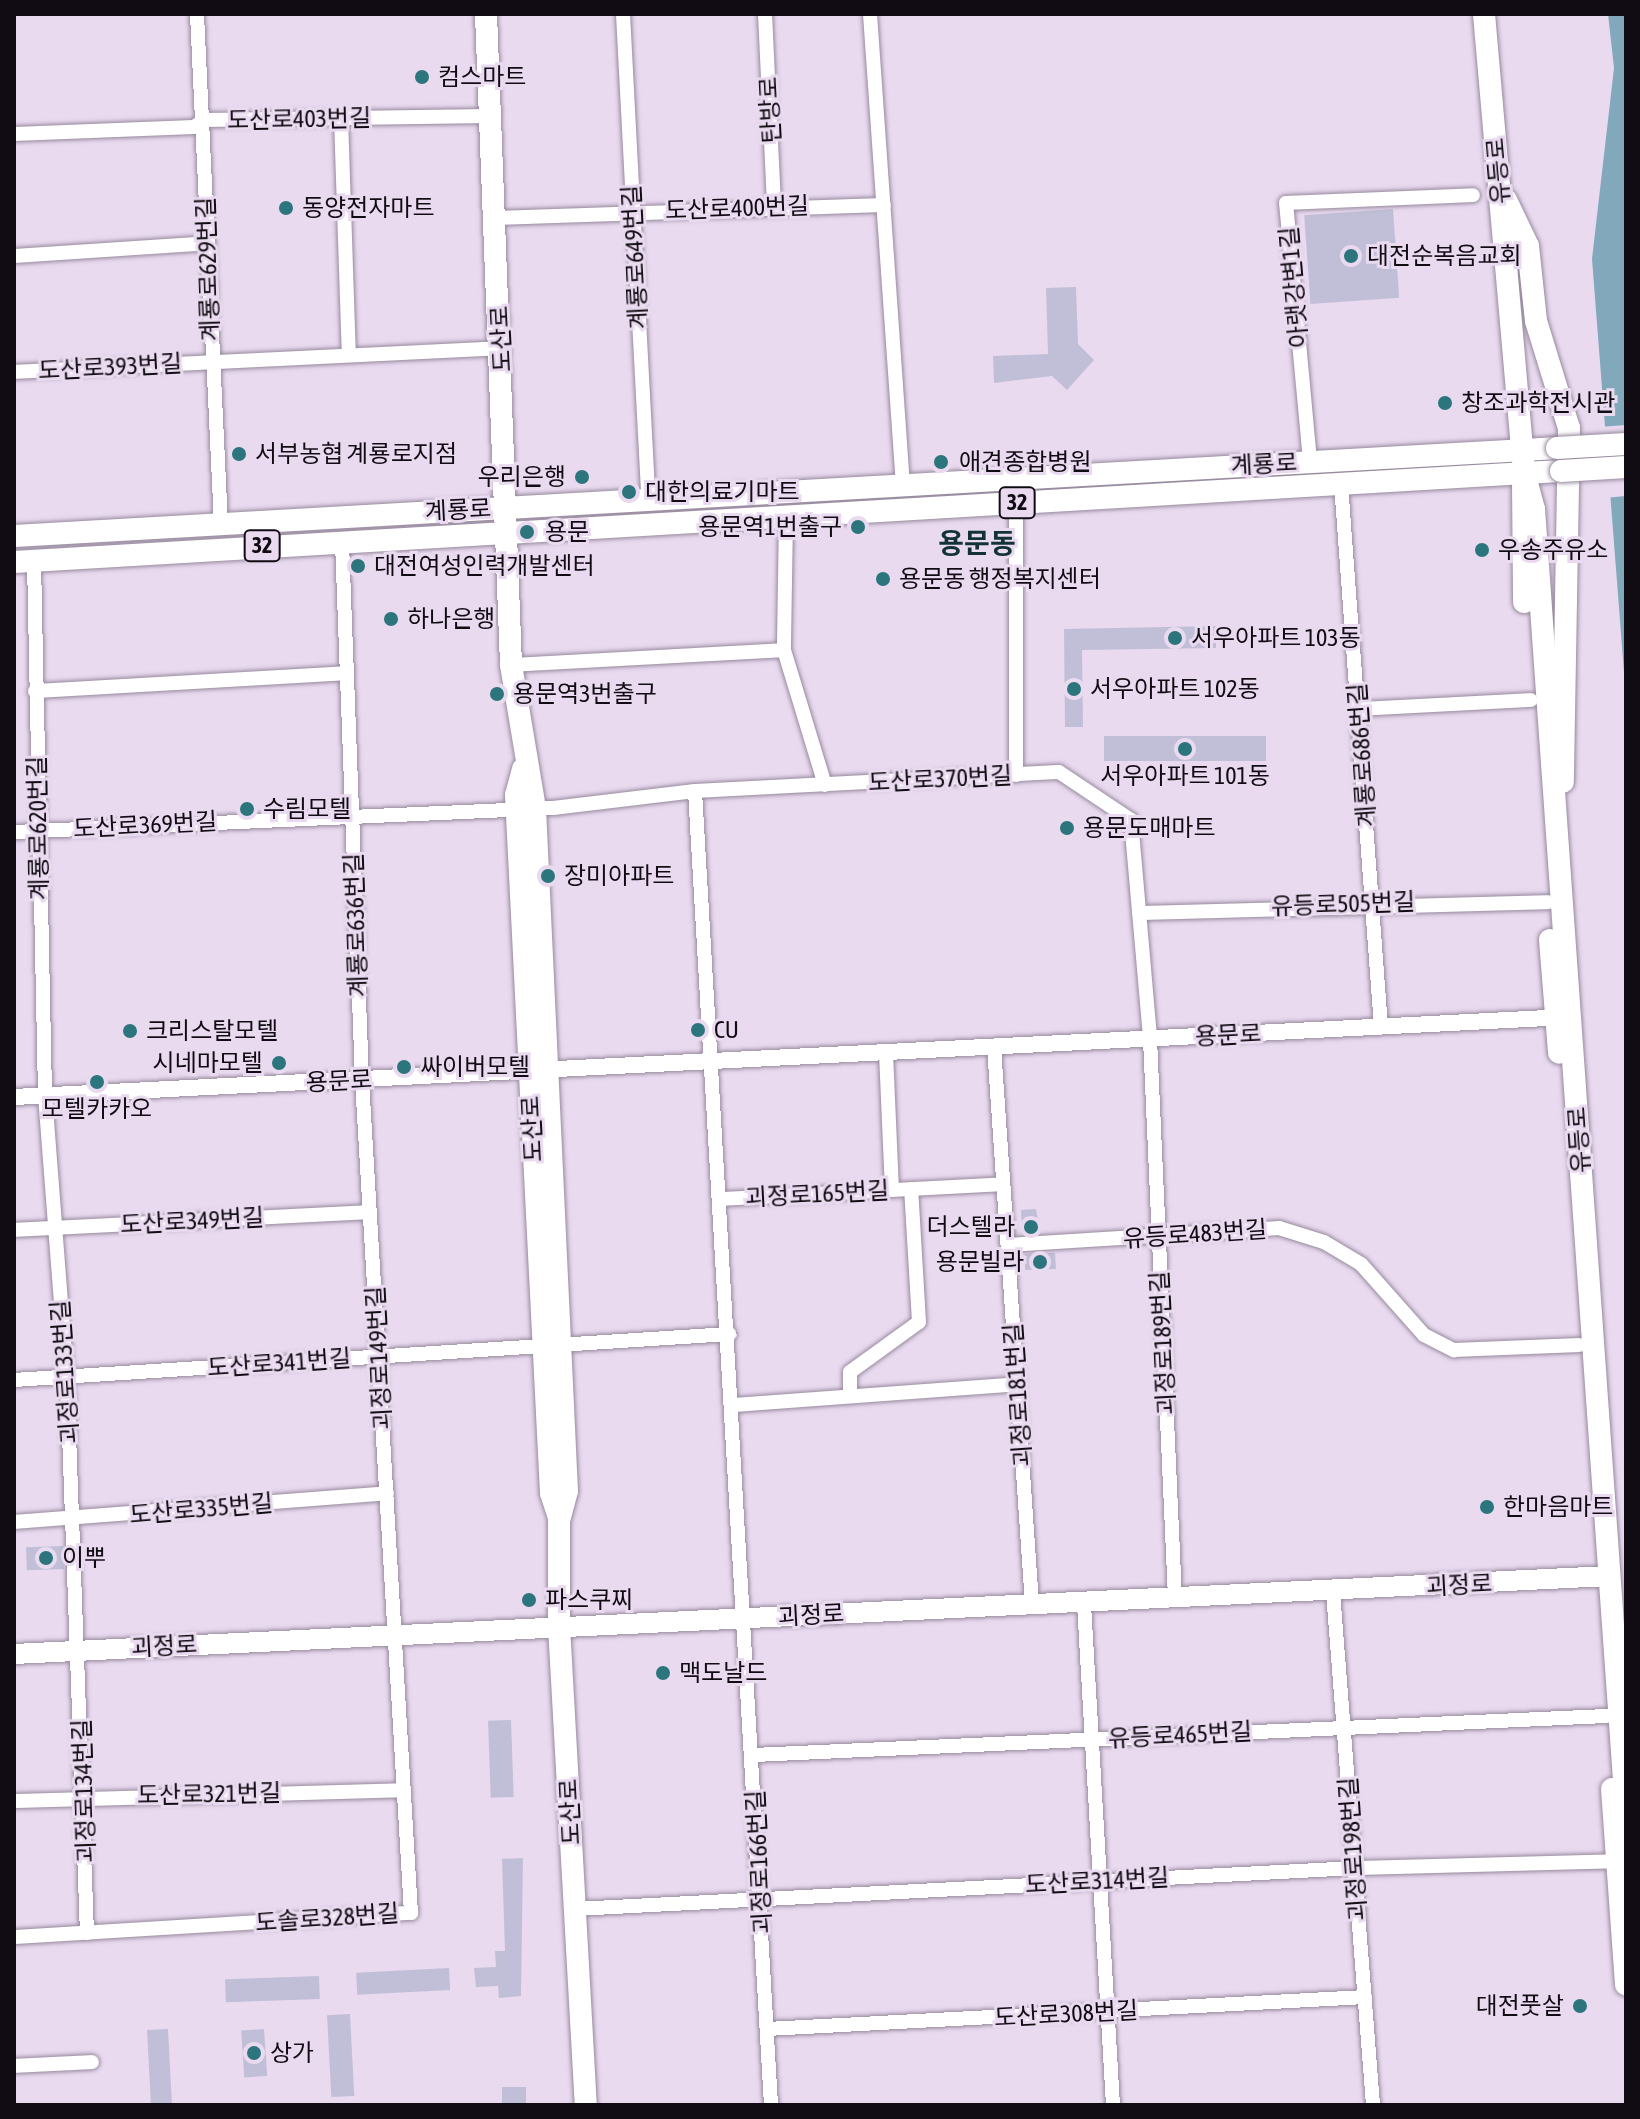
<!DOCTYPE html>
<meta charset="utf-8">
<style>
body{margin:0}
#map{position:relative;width:1640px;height:2119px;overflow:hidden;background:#e9daf0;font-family:"Asap Condensed","Noto Sans KR",sans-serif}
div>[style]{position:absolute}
.water>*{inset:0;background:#82a9bb}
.pier>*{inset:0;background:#e9daf0}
.building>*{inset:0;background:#c1bfd7;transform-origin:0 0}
.roads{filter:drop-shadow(0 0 2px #978a9d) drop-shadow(0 0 2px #978a9d)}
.minor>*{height:14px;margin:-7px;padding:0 7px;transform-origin:7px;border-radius:7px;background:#fff}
.tertiary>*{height:16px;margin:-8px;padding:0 8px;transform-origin:8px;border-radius:8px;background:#fff}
.secondary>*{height:20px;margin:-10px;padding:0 10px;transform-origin:10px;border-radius:10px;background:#fff}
.primary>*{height:22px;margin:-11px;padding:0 11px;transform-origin:11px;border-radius:11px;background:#fff}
.bridges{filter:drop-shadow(0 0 2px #978a9d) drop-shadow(0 0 2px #978a9d)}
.primary-bridge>*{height:22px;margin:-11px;padding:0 11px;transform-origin:11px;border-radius:11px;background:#fff}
.dots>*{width:22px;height:22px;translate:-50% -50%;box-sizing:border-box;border:4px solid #e9daf0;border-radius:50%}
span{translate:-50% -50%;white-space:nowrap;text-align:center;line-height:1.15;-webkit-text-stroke:6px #e9daf0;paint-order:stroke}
.shield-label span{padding:2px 6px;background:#e9daf0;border:2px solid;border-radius:6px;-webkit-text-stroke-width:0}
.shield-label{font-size:22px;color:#110c13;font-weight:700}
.poi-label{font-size:24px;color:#110c13}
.left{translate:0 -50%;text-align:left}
.right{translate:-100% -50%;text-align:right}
.street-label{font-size:24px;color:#110c13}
.quarter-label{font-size:28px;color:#113337;font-weight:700}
.frame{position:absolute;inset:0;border:16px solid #110c13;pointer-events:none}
</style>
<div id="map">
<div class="water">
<div style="clip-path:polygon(1608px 14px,1626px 14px,1626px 698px,1592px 259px,1614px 68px)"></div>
</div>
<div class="pier">
<div style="clip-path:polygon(1626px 425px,1626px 496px,1604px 498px,1600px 427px)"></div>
</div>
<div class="building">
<div style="left:1393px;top:209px;width:89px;height:89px;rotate:86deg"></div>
<div style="clip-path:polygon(1076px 287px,1078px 344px,1094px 360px,1067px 390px,1052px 376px,994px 383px,993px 356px,1048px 354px,1046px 288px)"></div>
<div style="clip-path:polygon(1216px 626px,1216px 648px,1082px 650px,1083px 727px,1065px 727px,1064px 629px)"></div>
<div style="left:1104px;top:736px;width:162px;height:25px"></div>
<div style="clip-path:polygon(1036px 1209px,1040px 1233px,1022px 1234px,1021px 1210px)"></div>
<div style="clip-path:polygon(1041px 1253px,1055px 1253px,1056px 1269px,1025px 1270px,1025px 1254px)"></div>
<div style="left:63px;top:1546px;width:23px;height:37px;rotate:88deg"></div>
<div style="left:511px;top:1720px;width:77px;height:23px;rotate:88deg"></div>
<div style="clip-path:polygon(523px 1858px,521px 1996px,499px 1998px,498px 1986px,476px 1987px,474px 1968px,496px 1967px,495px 1951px,505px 1951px,502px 1859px)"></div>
<div style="left:449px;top:1968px;width:22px;height:93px;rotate:87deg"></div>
<div style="left:319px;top:1976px;width:23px;height:94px;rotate:88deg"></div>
<div style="left:350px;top:2014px;width:82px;height:23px;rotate:87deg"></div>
<div style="left:168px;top:2029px;width:76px;height:21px;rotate:87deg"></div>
<div style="left:264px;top:2029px;width:47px;height:23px;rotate:86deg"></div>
<div style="left:526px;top:2087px;width:18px;height:24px;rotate:90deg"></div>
</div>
<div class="roads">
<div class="minor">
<div style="left:197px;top:14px;width:512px;rotate:87.31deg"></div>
<div style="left:623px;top:14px;width:486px;rotate:87deg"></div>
<div style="left:765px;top:14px;width:192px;rotate:87.3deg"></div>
<div style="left:870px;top:14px;width:472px;rotate:86deg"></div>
<div style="left:341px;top:118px;width:237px;rotate:88.1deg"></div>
<div style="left:14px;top:134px;width:180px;rotate:-2.2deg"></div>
<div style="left:194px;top:127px;width:12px;rotate:-35deg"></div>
<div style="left:204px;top:120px;width:287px;rotate:-0.8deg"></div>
<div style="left:495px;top:218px;width:389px;rotate:-1.9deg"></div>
<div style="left:14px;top:256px;width:194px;rotate:-3.8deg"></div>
<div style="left:14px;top:372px;width:489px;rotate:-2.8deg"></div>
<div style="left:1310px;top:461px;width:259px;rotate:-95.3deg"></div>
<div style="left:1286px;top:203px;width:187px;rotate:-2.4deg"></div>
<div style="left:1341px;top:484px;width:544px;rotate:85.79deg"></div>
<div style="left:786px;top:517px;width:133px;rotate:90.9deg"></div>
<div style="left:784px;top:650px;width:141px;rotate:73.1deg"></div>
<div style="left:34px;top:560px;width:535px;rotate:88.82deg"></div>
<div style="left:45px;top:1095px;width:284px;rotate:85.6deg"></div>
<div style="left:67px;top:1378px;width:555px;rotate:87.94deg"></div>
<div style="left:511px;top:665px;width:273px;rotate:-3.1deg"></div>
<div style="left:35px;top:691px;width:312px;rotate:-3.3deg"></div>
<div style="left:1359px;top:709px;width:172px;rotate:-3deg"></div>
<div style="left:1016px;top:775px;width:272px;rotate:-90deg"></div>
<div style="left:695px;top:791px;width:1316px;rotate:86.69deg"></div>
<div style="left:14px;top:832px;width:540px;rotate:-2.55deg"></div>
<div style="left:553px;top:808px;width:143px;rotate:-6.8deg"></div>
<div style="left:695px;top:791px;width:364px;rotate:-3deg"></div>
<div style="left:1059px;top:772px;width:87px;rotate:33.7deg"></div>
<div style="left:1131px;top:820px;width:220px;rotate:85deg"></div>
<div style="left:1150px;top:1039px;width:560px;rotate:87.44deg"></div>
<div style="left:1139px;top:913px;width:409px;rotate:-1.5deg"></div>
<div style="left:994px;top:1047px;width:559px;rotate:86.1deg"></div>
<div style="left:886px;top:1053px;width:137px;rotate:87.5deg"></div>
<div style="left:721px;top:1199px;width:282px;rotate:-3deg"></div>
<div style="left:14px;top:1230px;width:356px;rotate:-2.9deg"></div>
<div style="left:1008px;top:1245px;width:272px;rotate:-3.6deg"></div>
<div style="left:1279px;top:1228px;width:47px;rotate:17.3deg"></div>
<div style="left:1324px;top:1242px;width:43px;rotate:30.7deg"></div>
<div style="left:1361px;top:1264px;width:95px;rotate:48.4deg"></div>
<div style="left:1424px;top:1335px;width:34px;rotate:27deg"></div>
<div style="left:1454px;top:1350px;width:125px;rotate:-2.3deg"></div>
<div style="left:14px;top:1380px;width:717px;rotate:-3.68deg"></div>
<div style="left:850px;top:1396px;width:24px;rotate:-90deg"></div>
<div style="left:850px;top:1372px;width:85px;rotate:-35.9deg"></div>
<div style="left:919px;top:1322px;width:133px;rotate:-93.4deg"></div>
<div style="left:734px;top:1405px;width:284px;rotate:-4.2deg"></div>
<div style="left:14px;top:1522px;width:374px;rotate:-4.4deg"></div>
<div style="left:1333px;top:1592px;width:515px;rotate:85.54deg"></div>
<div style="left:1084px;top:1604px;width:502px;rotate:86.69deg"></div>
<div style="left:754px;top:1755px;width:854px;rotate:-2.62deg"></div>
<div style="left:14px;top:1801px;width:390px;rotate:-1.6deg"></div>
<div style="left:576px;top:1909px;width:780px;rotate:-3.01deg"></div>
<div style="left:1355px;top:1868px;width:263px;rotate:-1.5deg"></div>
<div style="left:14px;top:1937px;width:398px;rotate:-3.5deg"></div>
<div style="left:411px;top:1913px;width:834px;rotate:-93.37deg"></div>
<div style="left:362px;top:1080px;width:539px;rotate:-92.13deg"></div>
<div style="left:767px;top:2029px;width:599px;rotate:-3.06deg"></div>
<div style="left:14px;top:2066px;width:78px;rotate:-2.9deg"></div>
</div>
<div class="tertiary">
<div style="left:14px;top:1097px;width:1553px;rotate:-2.95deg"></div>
</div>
<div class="secondary">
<div style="left:14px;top:1654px;width:1597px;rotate:-2.8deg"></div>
</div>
<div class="primary">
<div style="left:486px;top:14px;width:651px;rotate:87.8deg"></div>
<div style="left:511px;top:665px;width:145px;rotate:80.5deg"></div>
<div style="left:535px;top:808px;width:684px;rotate:87.32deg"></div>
<div style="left:567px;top:1491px;width:30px;rotate:105deg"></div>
<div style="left:559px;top:1520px;width:106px;rotate:90deg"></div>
<div style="left:559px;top:1626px;width:480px;rotate:86.8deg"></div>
<div style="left:1484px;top:14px;width:460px;rotate:85deg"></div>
<div style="left:1524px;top:472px;width:38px;rotate:75deg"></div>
<div style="left:1534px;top:509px;width:1302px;rotate:85.95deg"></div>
<div style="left:1506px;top:200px;width:51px;rotate:64.4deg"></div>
<div style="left:1528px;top:246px;width:75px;rotate:83.9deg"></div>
<div style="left:1536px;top:321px;width:112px;rotate:72.9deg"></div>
<div style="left:1569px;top:428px;width:354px;rotate:91deg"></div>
<div style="left:1523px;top:481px;width:121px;rotate:89.5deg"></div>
<div style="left:14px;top:536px;width:1546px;rotate:-3.26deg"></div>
<div style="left:14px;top:562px;width:1550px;rotate:-3.37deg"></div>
<div style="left:523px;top:769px;width:27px;rotate:105deg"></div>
<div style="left:516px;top:795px;width:699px;rotate:87.13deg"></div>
<div style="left:551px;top:1493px;width:25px;rotate:72deg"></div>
<div style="left:1550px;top:940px;width:113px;rotate:85.4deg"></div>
<div style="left:1612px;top:1789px;width:196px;rotate:85.9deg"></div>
</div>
</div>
<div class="bridges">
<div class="primary-bridge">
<div style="left:1557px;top:448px;width:69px;rotate:-3.3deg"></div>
<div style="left:1561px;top:471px;width:65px;rotate:-3.5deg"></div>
</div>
</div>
<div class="dots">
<div style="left:422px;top:77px;background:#2c757c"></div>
<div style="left:286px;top:208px;background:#2c757c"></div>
<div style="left:1351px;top:256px;background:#2c757c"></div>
<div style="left:1445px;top:403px;background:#2c757c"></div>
<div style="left:239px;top:454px;background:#2c757c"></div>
<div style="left:941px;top:462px;background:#2c757c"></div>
<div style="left:582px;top:477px;background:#2c757c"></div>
<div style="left:629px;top:492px;background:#2c757c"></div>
<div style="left:858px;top:527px;background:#2c757c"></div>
<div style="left:527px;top:532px;background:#2c757c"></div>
<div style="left:1482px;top:550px;background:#2c757c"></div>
<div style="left:358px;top:566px;background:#2c757c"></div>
<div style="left:883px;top:579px;background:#2c757c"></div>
<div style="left:391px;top:619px;background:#2c757c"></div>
<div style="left:1175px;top:638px;background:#2c757c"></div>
<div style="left:1074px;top:689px;background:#2c757c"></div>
<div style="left:497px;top:694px;background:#2c757c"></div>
<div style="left:1185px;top:749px;background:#2c757c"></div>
<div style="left:247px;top:809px;background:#2c757c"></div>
<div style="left:1067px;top:828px;background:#2c757c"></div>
<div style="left:548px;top:876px;background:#2c757c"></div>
<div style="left:698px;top:1030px;background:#2c757c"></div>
<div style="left:130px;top:1031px;background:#2c757c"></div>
<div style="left:279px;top:1063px;background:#2c757c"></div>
<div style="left:404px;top:1067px;background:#2c757c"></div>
<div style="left:97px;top:1082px;background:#2c757c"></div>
<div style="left:1031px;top:1227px;background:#2c757c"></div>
<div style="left:1040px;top:1262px;background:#2c757c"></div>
<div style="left:1487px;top:1507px;background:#2c757c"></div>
<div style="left:46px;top:1558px;background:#2c757c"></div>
<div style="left:529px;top:1600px;background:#2c757c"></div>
<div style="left:663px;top:1673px;background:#2c757c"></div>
<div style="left:1580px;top:2006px;background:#2c757c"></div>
<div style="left:254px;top:2053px;background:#2c757c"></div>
</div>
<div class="shield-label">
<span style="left:1017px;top:503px">32</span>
<span style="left:262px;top:546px">32</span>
</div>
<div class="poi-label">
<span class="left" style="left:438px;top:77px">컴스마트</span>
<span class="left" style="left:302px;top:208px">동양전자마트</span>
<span class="left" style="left:1367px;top:256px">대전순복음교회</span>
<span class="left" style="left:1461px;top:403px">창조과학전시관</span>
<span class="left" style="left:255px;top:454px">서부농협 계룡로지점</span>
<span class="left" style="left:959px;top:462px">애견종합병원</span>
<span class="right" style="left:566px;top:477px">우리은행</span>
<span class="left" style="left:645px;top:492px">대한의료기마트</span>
<span class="right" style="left:842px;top:527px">용문역1번출구</span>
<span class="left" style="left:545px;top:532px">용문</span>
<span class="left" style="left:1498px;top:550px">우송주유소</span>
<span class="left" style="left:374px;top:566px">대전여성인력개발센터</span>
<span class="left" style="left:899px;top:579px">용문동 행정복지센터</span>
<span class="left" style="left:407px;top:619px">하나은행</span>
<span class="left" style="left:1191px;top:638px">서우아파트 103동</span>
<span class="left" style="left:1090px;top:689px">서우아파트 102동</span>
<span class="left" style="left:513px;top:694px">용문역3번출구</span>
<span style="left:1185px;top:776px">서우아파트 101동</span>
<span class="left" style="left:263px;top:809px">수림모텔</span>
<span class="left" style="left:1083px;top:828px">용문도매마트</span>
<span class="left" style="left:564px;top:876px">장미아파트</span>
<span class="left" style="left:714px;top:1030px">CU</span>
<span class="left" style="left:146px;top:1031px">크리스탈모텔</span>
<span class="right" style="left:263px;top:1063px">시네마모텔</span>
<span class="left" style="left:420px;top:1067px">싸이버모텔</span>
<span style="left:97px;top:1109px">모텔카카오</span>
<span class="right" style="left:1015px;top:1227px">더스텔라</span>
<span class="right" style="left:1024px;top:1262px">용문빌라</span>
<span class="left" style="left:1503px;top:1507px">한마음마트</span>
<span class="left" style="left:62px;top:1558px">이뿌</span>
<span class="left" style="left:545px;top:1600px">파스쿠찌</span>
<span class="left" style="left:679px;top:1673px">맥도날드</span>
<span class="right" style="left:1564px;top:2006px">대전풋살</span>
<span class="left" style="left:270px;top:2053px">상가</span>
</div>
<div class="street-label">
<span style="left:770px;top:110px;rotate:-93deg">탄방로</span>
<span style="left:299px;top:119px;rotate:-1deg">도산로403번길</span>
<span style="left:1498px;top:171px;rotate:-95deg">유등로</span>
<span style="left:737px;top:208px;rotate:-2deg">도산로400번길</span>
<span style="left:635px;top:257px;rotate:-93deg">계룡로649번길</span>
<span style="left:208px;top:269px;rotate:-92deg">계룡로629번길</span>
<span style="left:1294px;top:287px;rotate:-95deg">아랫강변1길</span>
<span style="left:501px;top:339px;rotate:-93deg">도산로</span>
<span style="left:110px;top:367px;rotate:-3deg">도산로393번길</span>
<span style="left:1264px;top:464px;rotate:-3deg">계룡로</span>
<span style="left:458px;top:510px;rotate:-3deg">계룡로</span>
<span style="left:1362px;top:755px;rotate:-94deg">계룡로686번길</span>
<span style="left:940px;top:779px;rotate:-3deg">도산로370번길</span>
<span style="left:145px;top:825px;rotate:-3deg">도산로369번길</span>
<span style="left:38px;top:828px;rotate:-91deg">계룡로620번길</span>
<span style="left:1343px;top:904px;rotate:-2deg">유등로505번길</span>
<span style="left:356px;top:925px;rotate:-92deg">계룡로636번길</span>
<span style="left:1228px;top:1035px;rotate:-3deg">용문로</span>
<span style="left:339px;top:1081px;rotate:-3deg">용문로</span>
<span style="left:532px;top:1129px;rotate:-93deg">도산로</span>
<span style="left:1579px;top:1140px;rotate:-94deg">유등로</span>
<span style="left:817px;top:1194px;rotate:-3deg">괴정로165번길</span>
<span style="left:192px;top:1221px;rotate:-3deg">도산로349번길</span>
<span style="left:1195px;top:1234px;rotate:-4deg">유등로483번길</span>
<span style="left:1163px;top:1343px;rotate:-93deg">괴정로189번길</span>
<span style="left:379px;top:1358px;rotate:-93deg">괴정로149번길</span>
<span style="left:279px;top:1363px;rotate:-4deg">도산로341번길</span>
<span style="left:65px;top:1372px;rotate:-94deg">괴정로133번길</span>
<span style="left:1018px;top:1395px;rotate:-94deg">괴정로181번길</span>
<span style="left:201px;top:1509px;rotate:-5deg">도산로335번길</span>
<span style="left:1459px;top:1585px;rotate:-3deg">괴정로</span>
<span style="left:811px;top:1615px;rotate:-3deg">괴정로</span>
<span style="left:164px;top:1646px;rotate:-3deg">괴정로</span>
<span style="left:1180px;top:1735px;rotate:-3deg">유등로465번길</span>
<span style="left:84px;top:1791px;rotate:-92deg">괴정로134번길</span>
<span style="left:209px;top:1794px;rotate:-1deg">도산로321번길</span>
<span style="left:570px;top:1812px;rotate:-93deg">도산로</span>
<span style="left:1353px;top:1849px;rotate:-94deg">괴정로198번길</span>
<span style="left:759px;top:1862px;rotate:-93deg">괴정로166번길</span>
<span style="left:1097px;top:1881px;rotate:-3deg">도산로314번길</span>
<span style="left:327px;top:1918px;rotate:-4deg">도솔로328번길</span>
<span style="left:1066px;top:2014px;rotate:-3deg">도산로308번길</span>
</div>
<div class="quarter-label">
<span style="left:977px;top:543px">용문동</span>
</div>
<div class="frame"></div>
</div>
